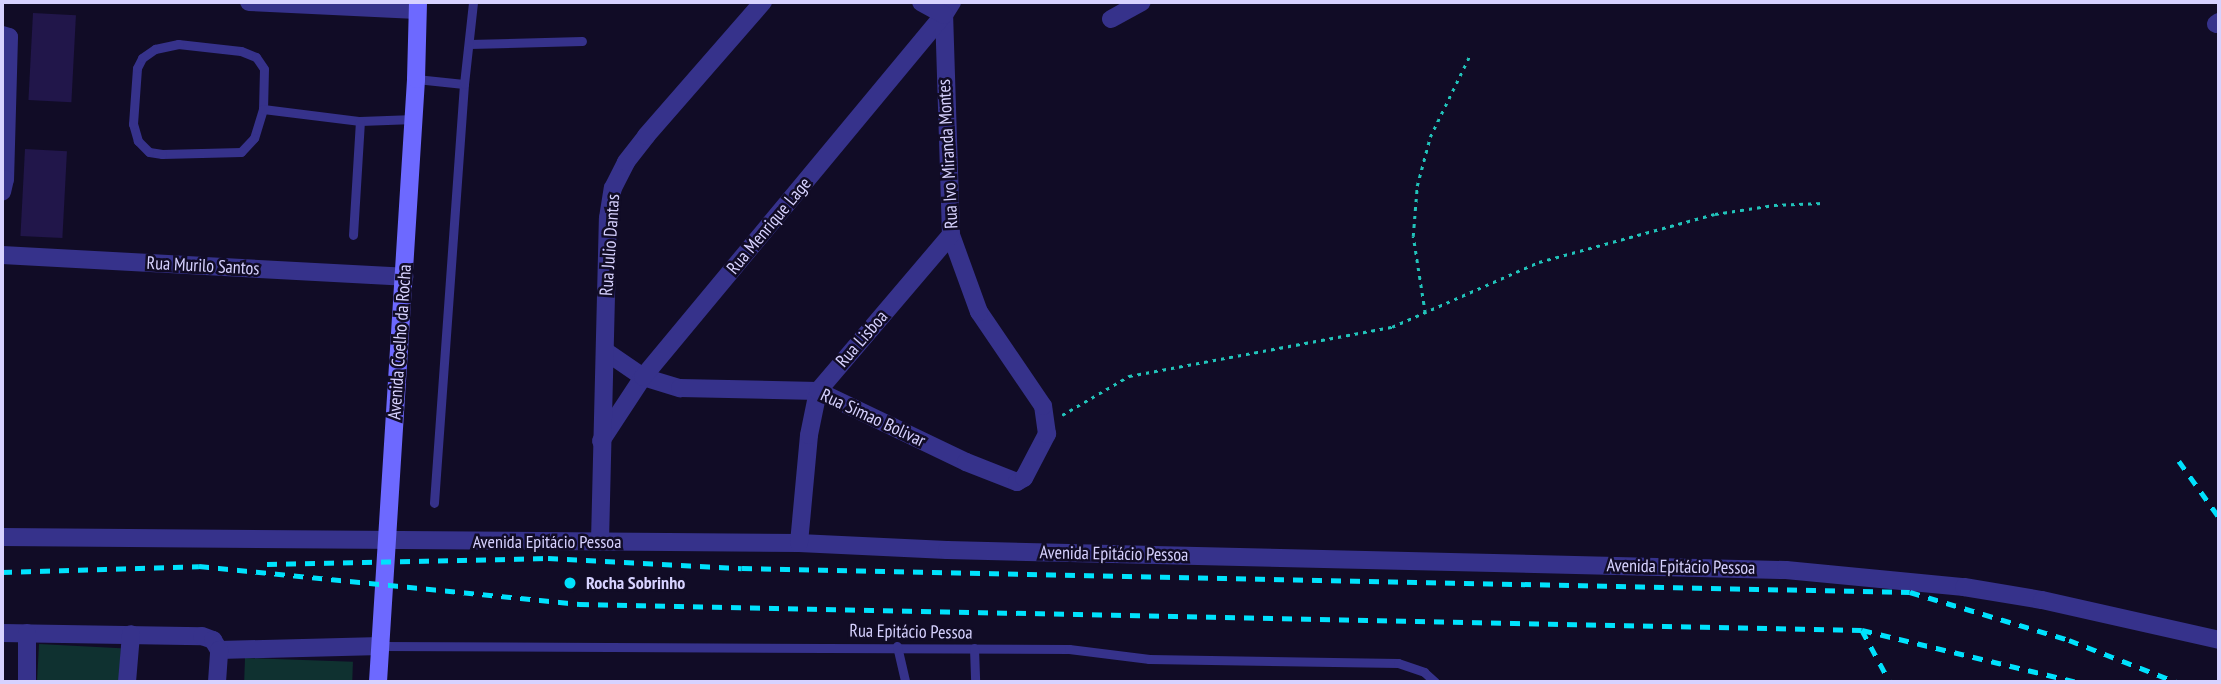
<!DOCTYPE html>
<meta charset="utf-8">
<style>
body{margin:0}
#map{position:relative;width:2221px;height:684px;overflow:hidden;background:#110c26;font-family:"PT Sans Narrow",sans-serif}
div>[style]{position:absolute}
.green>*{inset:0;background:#0f3130;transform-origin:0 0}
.building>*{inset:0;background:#21164a;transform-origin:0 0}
.path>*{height:2.5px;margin-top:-1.25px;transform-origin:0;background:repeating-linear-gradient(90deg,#21c3ba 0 3.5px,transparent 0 8.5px)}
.service>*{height:9px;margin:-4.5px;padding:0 4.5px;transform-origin:4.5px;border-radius:4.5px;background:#36328b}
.minor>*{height:18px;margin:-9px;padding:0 9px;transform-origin:9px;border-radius:9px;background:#36328b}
.secondary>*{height:18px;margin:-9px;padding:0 9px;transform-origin:9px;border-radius:9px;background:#6d69ff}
.rail>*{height:4.5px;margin-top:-2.25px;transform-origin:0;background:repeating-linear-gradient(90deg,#00e2fd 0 10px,transparent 0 19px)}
.dots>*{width:19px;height:19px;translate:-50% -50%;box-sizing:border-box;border:4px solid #110c26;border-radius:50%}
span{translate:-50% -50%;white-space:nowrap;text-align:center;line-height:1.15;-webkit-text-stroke:5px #110c26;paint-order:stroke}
.street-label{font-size:18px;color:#d7d2ff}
.poi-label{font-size:18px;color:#d7d2ff;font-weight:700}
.left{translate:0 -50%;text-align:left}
.frame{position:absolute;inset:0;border:4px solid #d7d2ff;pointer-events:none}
</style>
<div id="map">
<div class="green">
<div style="left:39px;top:644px;width:82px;height:38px;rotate:3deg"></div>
<div style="left:245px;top:658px;width:108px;height:24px;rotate:2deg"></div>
</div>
<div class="building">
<div style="left:33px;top:13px;width:43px;height:87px;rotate:3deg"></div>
<div style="left:25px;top:149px;width:42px;height:87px;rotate:3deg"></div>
</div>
<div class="path">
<div style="left:1425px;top:313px;width:78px;rotate:-98.9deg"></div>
<div style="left:1413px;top:236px;width:50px;rotate:-85.4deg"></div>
<div style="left:1417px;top:186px;width:51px;rotate:-75.1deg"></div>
<div style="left:1430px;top:137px;width:91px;rotate:-64deg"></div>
<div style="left:1062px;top:415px;width:78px;rotate:-30.2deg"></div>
<div style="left:1129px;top:376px;width:268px;rotate:-10.6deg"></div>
<div style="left:1392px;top:327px;width:161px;rotate:-23.9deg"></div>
<div style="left:1539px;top:262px;width:182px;rotate:-15.3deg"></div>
<div style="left:1715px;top:214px;width:60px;rotate:-8.7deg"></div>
<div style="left:1774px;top:205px;width:50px;rotate:-2.3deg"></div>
</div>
<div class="service">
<div style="left:178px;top:44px;width:63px;rotate:6.3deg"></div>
<div style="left:241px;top:51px;width:16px;rotate:22deg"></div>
<div style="left:256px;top:57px;width:14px;rotate:56deg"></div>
<div style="left:264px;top:69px;width:40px;rotate:91.4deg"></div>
<div style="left:263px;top:109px;width:30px;rotate:107deg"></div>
<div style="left:254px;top:138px;width:19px;rotate:133deg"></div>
<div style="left:241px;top:152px;width:79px;rotate:178.5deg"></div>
<div style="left:162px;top:154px;width:13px;rotate:-171deg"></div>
<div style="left:149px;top:152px;width:16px;rotate:-135deg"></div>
<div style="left:138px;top:141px;width:18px;rotate:-106deg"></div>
<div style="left:133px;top:124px;width:56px;rotate:-85.9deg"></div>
<div style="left:137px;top:68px;width:11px;rotate:-63deg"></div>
<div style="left:142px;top:58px;width:16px;rotate:-35deg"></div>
<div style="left:155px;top:49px;width:24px;rotate:-12deg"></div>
<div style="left:469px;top:44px;width:113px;rotate:-1.5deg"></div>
<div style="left:416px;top:79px;width:48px;rotate:5.9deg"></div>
<div style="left:464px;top:84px;width:420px;rotate:94.1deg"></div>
<div style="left:464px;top:84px;width:82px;rotate:-83.7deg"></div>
<div style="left:263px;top:109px;width:98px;rotate:7.1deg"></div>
<div style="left:360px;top:121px;width:54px;rotate:-2.1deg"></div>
<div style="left:353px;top:235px;width:114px;rotate:-86.5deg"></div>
<div style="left:381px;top:646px;width:688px;rotate:0.25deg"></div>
<div style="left:1069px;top:649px;width:81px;rotate:7.1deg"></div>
<div style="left:1149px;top:659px;width:249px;rotate:0.9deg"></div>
<div style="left:1398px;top:663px;width:28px;rotate:19deg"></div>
<div style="left:1424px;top:672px;width:15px;rotate:42deg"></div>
<div style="left:897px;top:646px;width:37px;rotate:77deg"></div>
<div style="left:974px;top:648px;width:34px;rotate:88deg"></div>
</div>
<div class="minor">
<div style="left:249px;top:2px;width:168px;rotate:2.7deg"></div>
<div style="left:1111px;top:19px;width:35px;rotate:-29deg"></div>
<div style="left:2216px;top:24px;width:4px;rotate:-34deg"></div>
<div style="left:2px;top:35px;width:7px;rotate:16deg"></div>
<div style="left:9px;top:37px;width:142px;rotate:91.6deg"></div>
<div style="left:5px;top:179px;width:13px;rotate:103deg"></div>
<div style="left:2px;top:255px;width:403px;rotate:3.1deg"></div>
<div style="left:605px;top:351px;width:46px;rotate:34.4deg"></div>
<div style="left:643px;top:377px;width:39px;rotate:17deg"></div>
<div style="left:680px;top:388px;width:138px;rotate:1.2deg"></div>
<div style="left:818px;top:391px;width:164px;rotate:25.6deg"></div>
<div style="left:966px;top:462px;width:55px;rotate:21.4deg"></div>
<div style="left:1017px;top:482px;width:8px;rotate:-30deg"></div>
<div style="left:1024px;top:478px;width:50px;rotate:-62.4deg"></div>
<div style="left:1047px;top:434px;width:28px;rotate:-98deg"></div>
<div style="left:1043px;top:406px;width:114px;rotate:-124.2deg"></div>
<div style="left:979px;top:312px;width:82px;rotate:-110deg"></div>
<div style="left:951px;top:235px;width:220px;rotate:-91.8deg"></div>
<div style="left:944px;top:15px;width:15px;rotate:-58deg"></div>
<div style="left:601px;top:441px;width:77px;rotate:-56.7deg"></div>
<div style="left:643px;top:377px;width:471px;rotate:-50.3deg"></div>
<div style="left:944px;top:15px;width:26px;rotate:-151deg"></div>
<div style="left:2px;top:537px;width:797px;rotate:0.43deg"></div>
<div style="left:799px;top:543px;width:148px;rotate:2.7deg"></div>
<div style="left:947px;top:550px;width:839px;rotate:1.37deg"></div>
<div style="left:1786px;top:570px;width:179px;rotate:5.5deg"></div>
<div style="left:1964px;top:587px;width:79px;rotate:9.5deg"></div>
<div style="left:2042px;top:600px;width:181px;rotate:12.7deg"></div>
<div style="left:600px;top:541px;width:323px;rotate:-88.6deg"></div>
<div style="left:608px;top:218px;width:30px;rotate:-81deg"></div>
<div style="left:613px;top:188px;width:29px;rotate:-63deg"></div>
<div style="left:626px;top:162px;width:33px;rotate:-52deg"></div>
<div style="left:646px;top:136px;width:178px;rotate:-48.9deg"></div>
<div style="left:799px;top:543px;width:108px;rotate:-84.7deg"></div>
<div style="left:809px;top:435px;width:45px;rotate:-78.4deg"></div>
<div style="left:818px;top:391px;width:205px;rotate:-49.6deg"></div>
<div style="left:2px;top:633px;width:200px;rotate:0.9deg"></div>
<div style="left:202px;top:636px;width:12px;rotate:20deg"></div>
<div style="left:213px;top:640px;width:12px;rotate:59deg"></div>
<div style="left:27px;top:633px;width:49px;rotate:90deg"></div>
<div style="left:219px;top:650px;width:162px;rotate:-1.4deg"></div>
<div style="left:127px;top:682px;width:48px;rotate:-85.2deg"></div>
<div style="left:217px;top:682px;width:32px;rotate:-86deg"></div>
</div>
<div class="secondary">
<div style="left:378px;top:682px;width:604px;rotate:-86.39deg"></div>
<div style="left:416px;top:79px;width:77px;rotate:-88.5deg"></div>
</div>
<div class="rail">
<div style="left:2179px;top:461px;width:69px;rotate:54.5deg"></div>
<div style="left:267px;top:564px;width:281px;rotate:-1.2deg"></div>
<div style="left:548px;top:558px;width:194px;rotate:3deg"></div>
<div style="left:742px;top:568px;width:1168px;rotate:1.18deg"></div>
<div style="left:1910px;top:592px;width:166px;rotate:16.8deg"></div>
<div style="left:2069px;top:640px;width:115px;rotate:21.4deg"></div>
<div style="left:2px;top:572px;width:197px;rotate:-1.7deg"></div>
<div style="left:199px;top:566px;width:382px;rotate:5.7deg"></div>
<div style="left:579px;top:604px;width:1283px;rotate:1.16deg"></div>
<div style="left:1862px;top:630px;width:221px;rotate:13.6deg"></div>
<div style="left:1862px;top:630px;width:59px;rotate:61.7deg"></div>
</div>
<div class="dots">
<div style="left:570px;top:583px;background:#00e2fd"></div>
</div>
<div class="street-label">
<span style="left:948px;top:154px;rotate:-93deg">Rua Ivo Miranda Montes</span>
<span style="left:769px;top:226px;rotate:-50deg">Rua Menrique Lage</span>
<span style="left:610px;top:245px;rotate:-86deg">Rua Julio Dantas</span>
<span style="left:203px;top:266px;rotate:3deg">Rua Murilo Santos</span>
<span style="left:862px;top:339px;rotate:-49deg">Rua Lisboa</span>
<span style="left:400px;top:342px;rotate:-86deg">Avenida Coelho da Rocha</span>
<span style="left:873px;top:418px;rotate:25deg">Rua Simao Bolivar</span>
<span style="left:547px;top:542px">Avenida Epitácio Pessoa</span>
<span style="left:1114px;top:554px;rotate:1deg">Avenida Epitácio Pessoa</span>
<span style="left:1681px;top:567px;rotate:1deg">Avenida Epitácio Pessoa</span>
<span style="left:911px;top:632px;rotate:1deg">Rua Epitácio Pessoa</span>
</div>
<div class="poi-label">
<span class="left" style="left:586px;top:583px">Rocha Sobrinho</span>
</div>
<div class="frame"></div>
</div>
